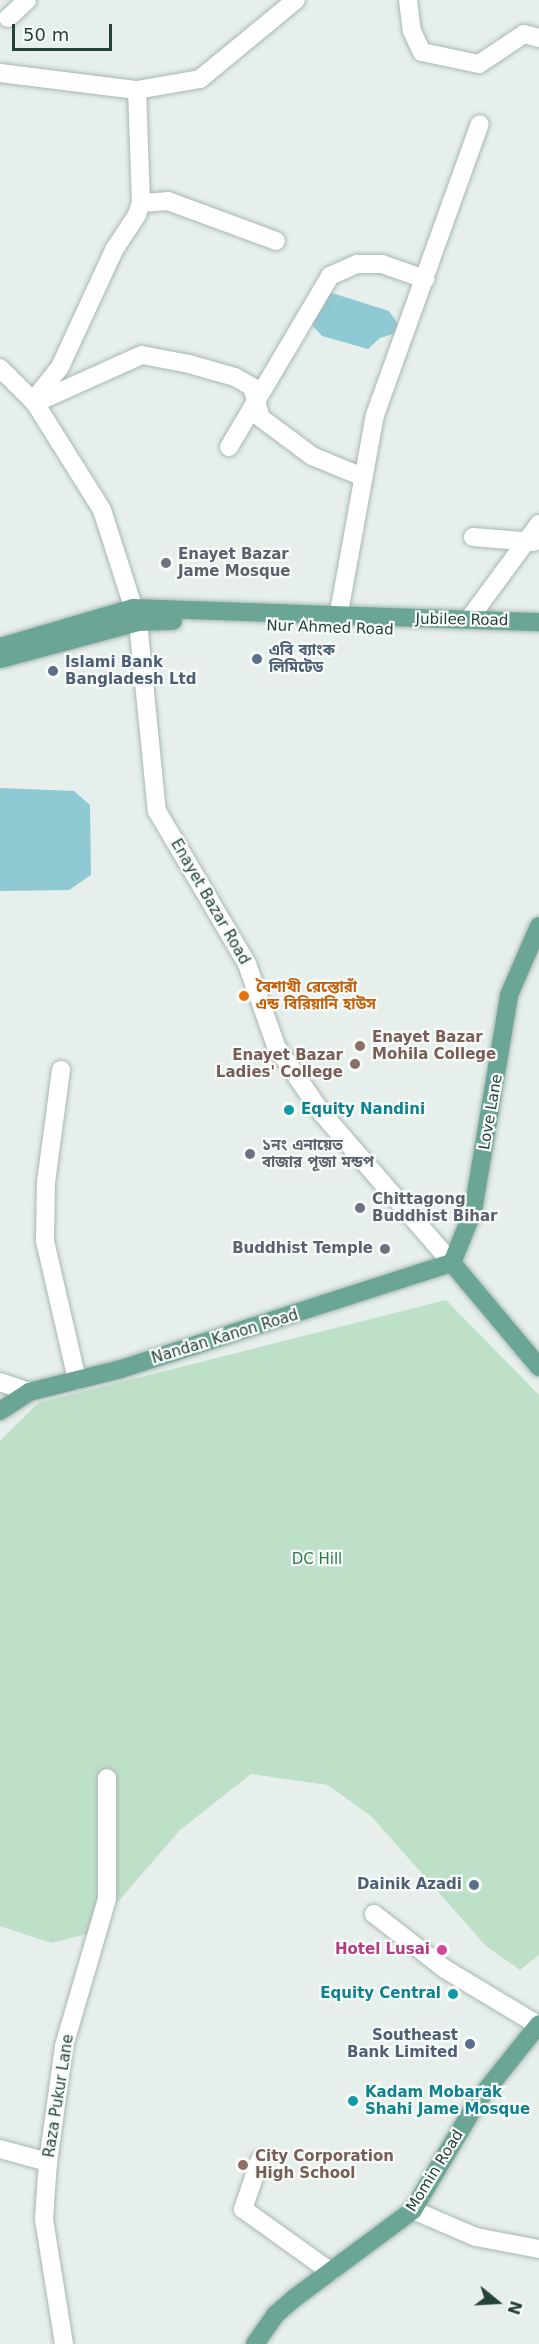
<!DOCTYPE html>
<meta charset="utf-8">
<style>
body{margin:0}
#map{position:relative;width:539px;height:2344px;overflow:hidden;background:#e6efeb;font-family:"DejaVu Sans","Noto Sans Bengali",sans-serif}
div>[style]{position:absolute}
.green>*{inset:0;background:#bfe0c8}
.water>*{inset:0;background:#8ec9d4}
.roads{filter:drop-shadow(0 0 2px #a8b8b2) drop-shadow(0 0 2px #a8b8b2)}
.minor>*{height:18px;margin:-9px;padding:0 9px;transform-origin:9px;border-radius:9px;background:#fff}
.major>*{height:18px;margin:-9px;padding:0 9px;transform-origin:9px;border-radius:9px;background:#6aa596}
.dots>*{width:16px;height:16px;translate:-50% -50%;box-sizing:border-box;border:3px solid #f7fbf9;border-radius:50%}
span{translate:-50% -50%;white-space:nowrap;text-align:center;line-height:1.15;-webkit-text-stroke:4.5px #f7fbf9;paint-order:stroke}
.worship-label{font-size:15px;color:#5b616d;font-weight:700}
.left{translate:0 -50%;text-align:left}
.right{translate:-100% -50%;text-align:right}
.street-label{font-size:15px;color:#24423a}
.service-label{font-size:15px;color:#4e5e75;font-weight:700}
.food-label{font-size:15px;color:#c56008;font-weight:700}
.education-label{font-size:15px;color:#785e54;font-weight:700}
.culture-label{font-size:15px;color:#0d838f;font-weight:700}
.park-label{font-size:15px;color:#2d7a4b}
.hotel-label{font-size:15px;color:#b23c85;font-weight:700}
.north{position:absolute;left:467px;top:2272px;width:60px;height:60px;-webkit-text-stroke:4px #f7fbf9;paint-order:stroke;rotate:108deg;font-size:16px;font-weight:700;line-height:24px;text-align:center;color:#24423a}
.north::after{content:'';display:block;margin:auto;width:21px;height:27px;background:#24423a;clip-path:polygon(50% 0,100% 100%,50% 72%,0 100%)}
.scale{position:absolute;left:12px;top:24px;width:100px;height:27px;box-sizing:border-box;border:3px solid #24423a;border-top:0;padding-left:8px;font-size:18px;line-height:21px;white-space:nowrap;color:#24423a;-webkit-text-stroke:4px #f7fbf9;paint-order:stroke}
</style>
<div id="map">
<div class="green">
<div style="clip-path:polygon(446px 1300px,539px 1395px,539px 1955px,520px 1970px,486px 1946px,372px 1817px,328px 1785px,251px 1774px,180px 1830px,91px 1933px,51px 1943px,0 1926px,0 1441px,38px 1403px)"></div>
</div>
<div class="water">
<div style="clip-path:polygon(329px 292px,389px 311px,398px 324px,396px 333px,380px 338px,368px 349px,322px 336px,309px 322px)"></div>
<div style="clip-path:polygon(0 788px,74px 791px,90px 805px,91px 875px,69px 890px,0 891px)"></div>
</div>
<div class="roads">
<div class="minor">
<div style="left:408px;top:0;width:31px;rotate:83deg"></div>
<div style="left:412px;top:31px;width:23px;rotate:65deg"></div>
<div style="left:422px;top:52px;width:58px;rotate:11.9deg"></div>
<div style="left:479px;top:64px;width:54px;rotate:-33.7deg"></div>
<div style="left:524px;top:34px;width:16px;rotate:15deg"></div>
<div style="left:8px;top:18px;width:26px;rotate:-43deg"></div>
<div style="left:0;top:73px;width:138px;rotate:7.1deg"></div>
<div style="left:137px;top:90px;width:64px;rotate:-9.9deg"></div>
<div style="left:200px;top:79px;width:124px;rotate:-39.5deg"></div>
<div style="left:141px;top:203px;width:27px;rotate:-4deg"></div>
<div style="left:168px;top:201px;width:115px;rotate:20.3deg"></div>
<div style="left:0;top:368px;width:49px;rotate:45deg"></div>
<div style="left:35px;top:403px;width:126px;rotate:57.9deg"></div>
<div style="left:102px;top:510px;width:118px;rotate:72.2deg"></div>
<div style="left:138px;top:622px;width:190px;rotate:84.3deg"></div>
<div style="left:157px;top:811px;width:178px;rotate:59.5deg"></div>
<div style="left:247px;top:964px;width:87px;rotate:70.5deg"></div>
<div style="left:276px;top:1046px;width:80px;rotate:55.7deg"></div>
<div style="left:321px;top:1112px;width:200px;rotate:49.1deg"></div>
<div style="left:33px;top:401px;width:43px;rotate:-51.5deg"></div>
<div style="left:60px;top:367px;width:129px;rotate:-65.2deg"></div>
<div style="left:114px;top:250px;width:42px;rotate:-56.7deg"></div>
<div style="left:137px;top:215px;width:13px;rotate:-72deg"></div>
<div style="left:141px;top:203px;width:113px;rotate:-92deg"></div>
<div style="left:35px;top:403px;width:117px;rotate:-24.2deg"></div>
<div style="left:142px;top:355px;width:48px;rotate:10.8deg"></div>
<div style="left:189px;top:364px;width:48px;rotate:15.8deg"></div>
<div style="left:235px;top:377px;width:20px;rotate:30deg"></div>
<div style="left:252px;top:387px;width:32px;rotate:74deg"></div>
<div style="left:261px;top:418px;width:64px;rotate:36.7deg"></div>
<div style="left:312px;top:456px;width:55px;rotate:22.4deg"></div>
<div style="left:229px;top:447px;width:199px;rotate:-59.4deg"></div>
<div style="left:330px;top:276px;width:30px;rotate:-24deg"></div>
<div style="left:357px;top:264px;width:25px"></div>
<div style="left:382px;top:264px;width:46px;rotate:19.2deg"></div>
<div style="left:473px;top:537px;width:61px;rotate:4.7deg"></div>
<div style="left:338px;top:618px;width:206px;rotate:-79.7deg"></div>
<div style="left:375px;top:415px;width:309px;rotate:-70.2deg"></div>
<div style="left:469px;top:619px;width:118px;rotate:-53.6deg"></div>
<div style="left:61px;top:1070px;width:113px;rotate:97.6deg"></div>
<div style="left:46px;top:1182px;width:59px;rotate:91deg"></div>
<div style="left:45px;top:1241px;width:143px;rotate:77deg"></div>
<div style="left:0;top:1382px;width:31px;rotate:19deg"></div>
<div style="left:374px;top:1914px;width:90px;rotate:37.8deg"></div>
<div style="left:445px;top:1969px;width:109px;rotate:31.1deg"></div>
<div style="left:0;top:2149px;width:50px;rotate:15.2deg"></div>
<div style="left:260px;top:2160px;width:52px;rotate:109.1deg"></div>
<div style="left:243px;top:2209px;width:108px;rotate:35.6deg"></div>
<div style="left:413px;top:2210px;width:69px;rotate:23.2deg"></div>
<div style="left:476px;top:2237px;width:64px;rotate:10.8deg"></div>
<div style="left:64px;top:2344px;width:127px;rotate:-99.1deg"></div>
<div style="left:44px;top:2219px;width:57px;rotate:-86deg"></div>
<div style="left:48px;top:2162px;width:117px;rotate:-82.1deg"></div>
<div style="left:64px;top:2046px;width:153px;rotate:-73.7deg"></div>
<div style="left:107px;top:1899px;width:121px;rotate:-90deg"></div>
</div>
<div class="major">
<div style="left:0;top:647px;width:139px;rotate:-16.3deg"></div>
<div style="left:133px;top:608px;width:406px;rotate:2deg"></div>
<div style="left:0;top:659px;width:143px;rotate:-15deg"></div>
<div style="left:138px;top:622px;width:35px;rotate:-2deg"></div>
<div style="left:452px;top:1263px;width:56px;rotate:-68deg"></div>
<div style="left:473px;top:1211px;width:219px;rotate:-80.5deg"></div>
<div style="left:509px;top:995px;width:75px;rotate:-66.5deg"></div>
<div style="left:452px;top:1263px;width:136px;rotate:50.1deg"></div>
<div style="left:0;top:1411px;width:35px;rotate:-33deg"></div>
<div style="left:29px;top:1392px;width:95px;rotate:-14deg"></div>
<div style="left:121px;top:1369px;width:348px;rotate:-17.8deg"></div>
<div style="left:255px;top:2344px;width:35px;rotate:-55deg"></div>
<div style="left:275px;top:2315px;width:28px;rotate:-41deg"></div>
<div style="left:296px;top:2297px;width:146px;rotate:-36.6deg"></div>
<div style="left:413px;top:2210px;width:129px;rotate:-59.3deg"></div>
<div style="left:479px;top:2099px;width:96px;rotate:-51.3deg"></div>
</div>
</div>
<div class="dots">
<div style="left:166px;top:563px;background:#6b7280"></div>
<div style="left:257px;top:659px;background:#5c6f8a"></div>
<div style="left:53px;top:671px;background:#5c6f8a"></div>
<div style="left:244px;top:996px;background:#e8710a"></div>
<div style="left:360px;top:1046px;background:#8d6e63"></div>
<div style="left:355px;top:1064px;background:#8d6e63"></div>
<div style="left:289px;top:1110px;background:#0f9aa8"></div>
<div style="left:250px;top:1154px;background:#6b7280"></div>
<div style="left:360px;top:1208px;background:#6b7280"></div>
<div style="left:385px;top:1249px;background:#6b7280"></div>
<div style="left:474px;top:1885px;background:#5c6f8a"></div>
<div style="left:442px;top:1950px;background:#d1479c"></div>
<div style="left:453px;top:1994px;background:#0f9aa8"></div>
<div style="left:470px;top:2044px;background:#5c6f8a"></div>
<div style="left:353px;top:2101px;background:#0f9aa8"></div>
<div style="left:243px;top:2165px;background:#8d6e63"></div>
</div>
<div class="worship-label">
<span class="left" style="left:178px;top:563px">Enayet Bazar<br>Jame Mosque</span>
<span class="left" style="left:262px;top:1154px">১নং এনায়েত<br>বাজার পূজা মন্ডপ</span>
<span class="left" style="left:372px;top:1208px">Chittagong<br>Buddhist Bihar</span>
<span class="right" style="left:373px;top:1249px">Buddhist Temple</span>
</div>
<div class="street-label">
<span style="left:462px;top:620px;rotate:1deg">Jubilee Road</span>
<span style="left:330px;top:628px;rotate:2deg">Nur Ahmed Road</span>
<span style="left:210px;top:902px;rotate:60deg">Enayet Bazar Road</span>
<span style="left:491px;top:1112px;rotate:-80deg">Love Lane</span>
<span style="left:225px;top:1337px;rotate:-17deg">Nandan Kanon Road</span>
<span style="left:59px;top:2096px;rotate:-81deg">Raza Pukur Lane</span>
<span style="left:435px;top:2171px;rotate:-58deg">Momin Road</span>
</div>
<div class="service-label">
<span class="left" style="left:269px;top:659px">এবি ব্যাংক<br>লিমিটেড</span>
<span class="left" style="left:65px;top:671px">Islami Bank<br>Bangladesh Ltd</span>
<span class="right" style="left:462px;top:1885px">Dainik Azadi</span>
<span class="right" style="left:458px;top:2044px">Southeast<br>Bank Limited</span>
</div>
<div class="food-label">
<span class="left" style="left:256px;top:996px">বৈশাখী রেস্তোরাঁ<br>এন্ড বিরিয়ানি হাউস</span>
</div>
<div class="education-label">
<span class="left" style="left:372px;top:1046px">Enayet Bazar<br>Mohila College</span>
<span class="right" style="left:343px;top:1064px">Enayet Bazar<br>Ladies' College</span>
<span class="left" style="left:255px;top:2165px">City Corporation<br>High School</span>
</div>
<div class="culture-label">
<span class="left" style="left:301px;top:1110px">Equity Nandini</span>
<span class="right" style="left:441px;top:1994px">Equity Central</span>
<span class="left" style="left:365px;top:2101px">Kadam Mobarak<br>Shahi Jame Mosque</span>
</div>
<div class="park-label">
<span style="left:317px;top:1560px">DC Hill</span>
</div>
<div class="hotel-label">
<span class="right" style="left:430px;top:1950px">Hotel Lusai</span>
</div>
<div class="north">N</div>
<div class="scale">50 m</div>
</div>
